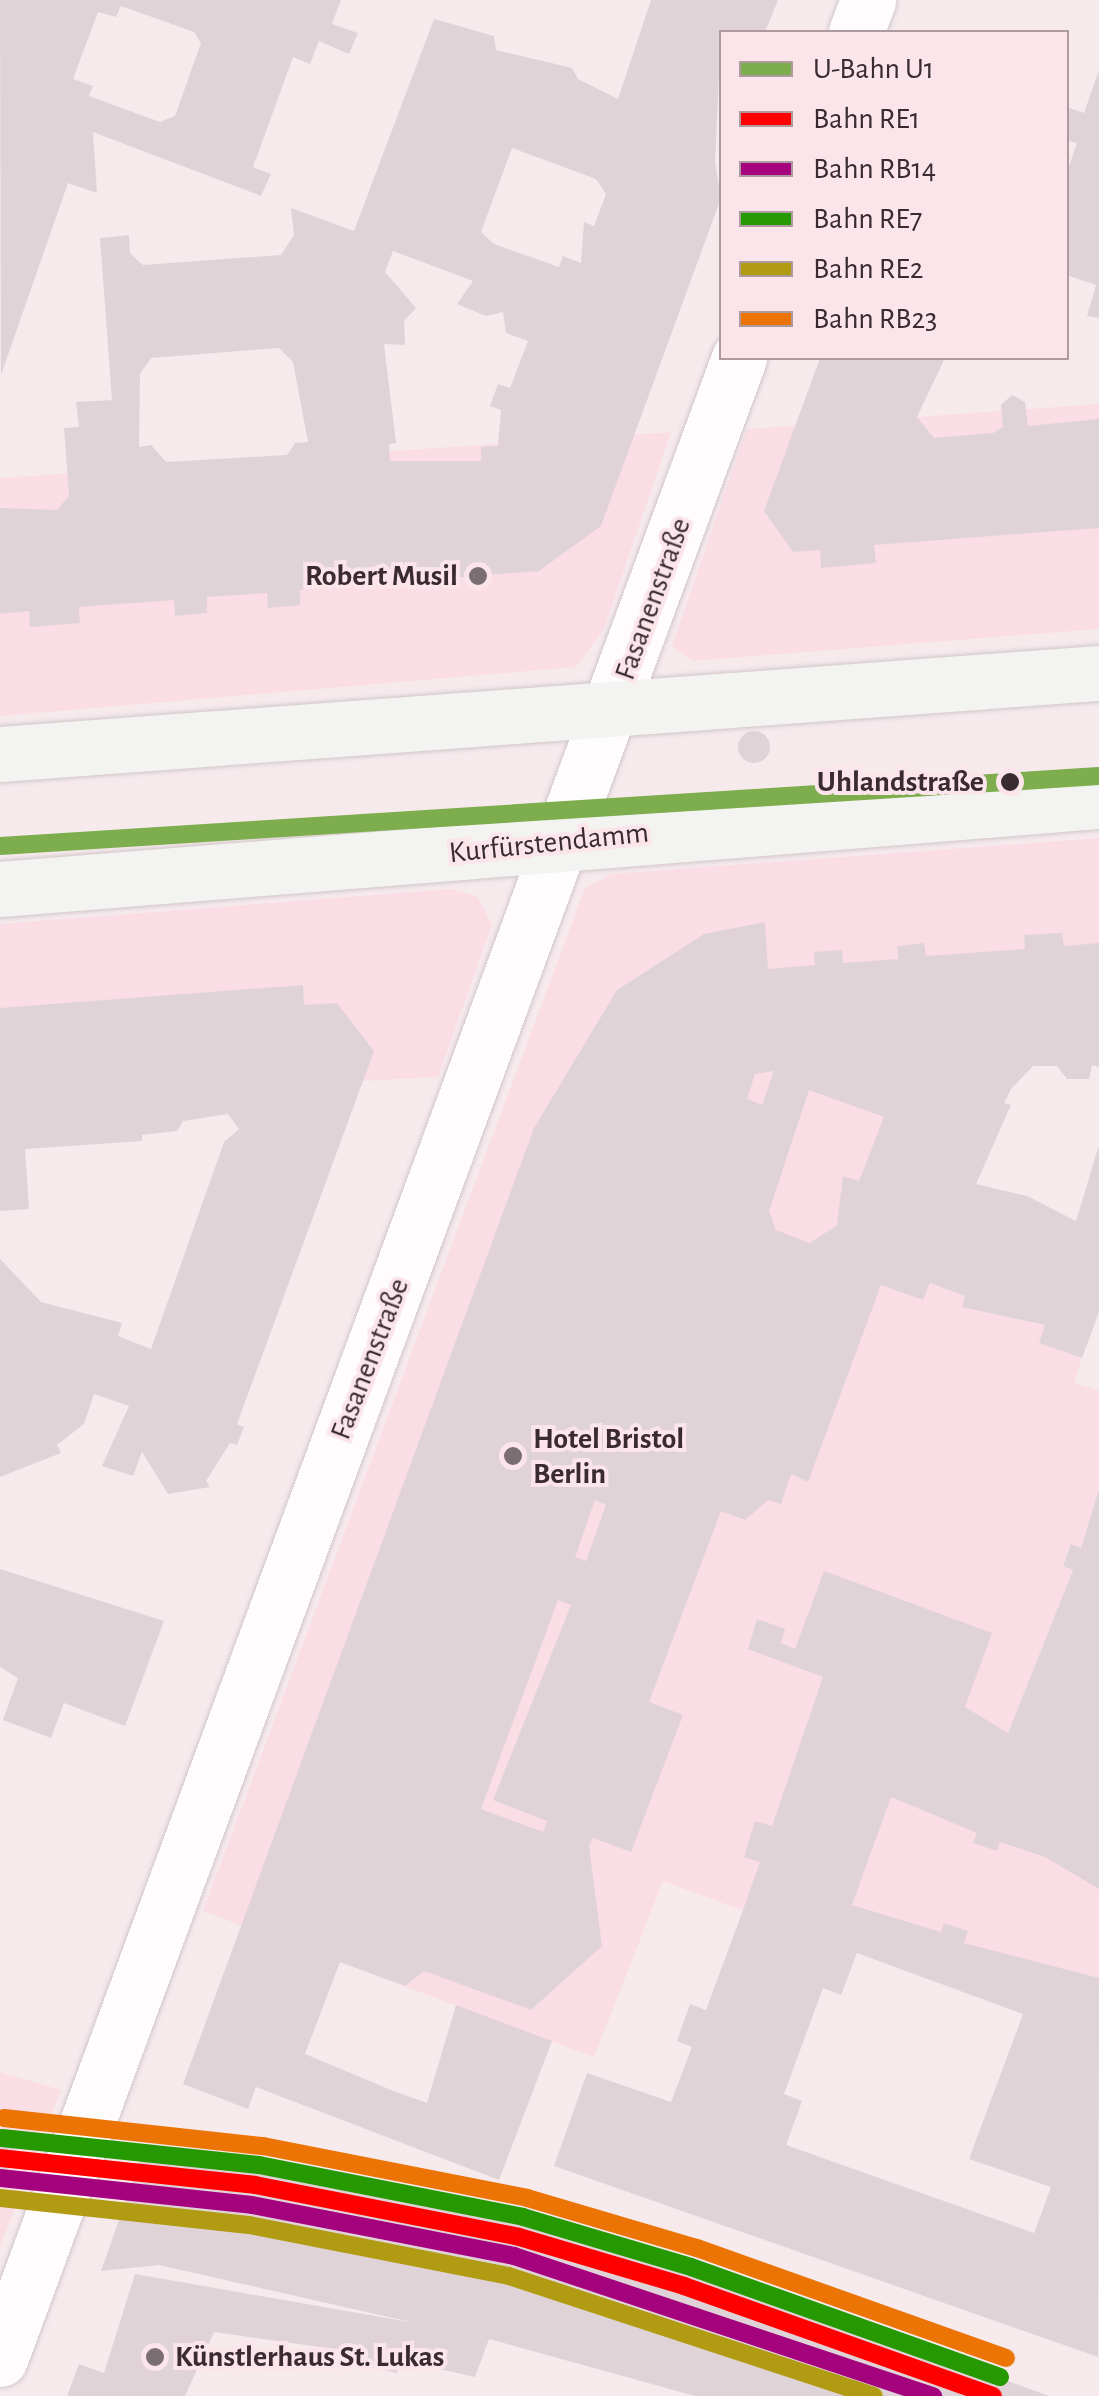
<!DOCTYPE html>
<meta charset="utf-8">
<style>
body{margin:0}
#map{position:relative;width:1099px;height:2396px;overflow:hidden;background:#f6eaed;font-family:"Alegreya Sans",sans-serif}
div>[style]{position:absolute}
.built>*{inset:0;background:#fbdde5}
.building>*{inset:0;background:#e0d3d7}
.round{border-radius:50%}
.roads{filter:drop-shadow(0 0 2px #d2c6c9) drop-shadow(0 0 2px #d2c6c9)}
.street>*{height:55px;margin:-27.5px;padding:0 27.5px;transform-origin:27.5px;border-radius:27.5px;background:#fefcfc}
.secondary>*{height:55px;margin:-27.5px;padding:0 27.5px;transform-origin:27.5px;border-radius:27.5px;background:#f3f4f1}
.rail-1>*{height:18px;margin:-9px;padding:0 9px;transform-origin:9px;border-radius:9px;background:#f00}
.rail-2>*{height:18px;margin:-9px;padding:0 9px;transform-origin:9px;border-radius:9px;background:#a5027d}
.rail-3>*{height:18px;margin:-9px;padding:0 9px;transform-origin:9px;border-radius:9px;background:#269900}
.rail-4>*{height:18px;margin:-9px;padding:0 9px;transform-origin:9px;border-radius:9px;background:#b09b13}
.rail-5>*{height:18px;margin:-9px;padding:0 9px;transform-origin:9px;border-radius:9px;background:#eb7405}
.metro-1>*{height:18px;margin:-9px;padding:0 9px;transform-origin:9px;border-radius:9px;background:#7dad4c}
.dots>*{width:28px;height:28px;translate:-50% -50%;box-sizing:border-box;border:5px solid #fbe5eb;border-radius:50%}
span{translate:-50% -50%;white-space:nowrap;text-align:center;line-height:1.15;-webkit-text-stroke:8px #fbe5eb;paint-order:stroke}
.poi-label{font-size:30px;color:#392b2f;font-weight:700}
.right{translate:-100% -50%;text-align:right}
.left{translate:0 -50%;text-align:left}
.street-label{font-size:30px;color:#392b2f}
.stop-label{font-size:30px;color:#392b2f;font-weight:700}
.legend{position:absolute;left:719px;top:30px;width:350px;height:330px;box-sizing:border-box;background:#fbe5eb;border:2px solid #ad9ba0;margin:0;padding:12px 18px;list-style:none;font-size:30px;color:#392b2f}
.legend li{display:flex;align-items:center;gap:20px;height:50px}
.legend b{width:50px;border:2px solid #ad9ba0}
</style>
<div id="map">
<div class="built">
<div style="clip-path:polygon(1099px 404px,1099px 629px,692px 661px,672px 646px,747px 429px)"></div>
<div style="clip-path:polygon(671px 432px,604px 629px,576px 667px,0 716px,0 478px)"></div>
<div style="clip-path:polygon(1099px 838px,1099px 1016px,982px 1021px,930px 1283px,965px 1296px,962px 1307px,1045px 1325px,1040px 1343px,1082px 1358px,1074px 1383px,1099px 1391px,1099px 1488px,1081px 1548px,1070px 1545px,1063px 1566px,1073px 1570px,1008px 1733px,1099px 1826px,1099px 2042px,663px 1881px,594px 2057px,203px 1911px,585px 888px,612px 874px)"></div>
<div style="clip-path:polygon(451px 889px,477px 896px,492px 925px,438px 1077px,0 1100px,0 924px)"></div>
<div style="clip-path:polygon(0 2072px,61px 2090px,0 2247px)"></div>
</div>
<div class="building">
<div style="clip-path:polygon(evenodd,0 0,341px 0,332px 24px,358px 33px,349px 54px,319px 41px,310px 64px,293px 57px,253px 167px,271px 174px,261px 196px,93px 132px,97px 193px,68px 183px,1px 375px,0 0,121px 6px,194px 32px,201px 43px,175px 116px,160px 122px,89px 96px,93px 86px,73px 79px,98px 12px,116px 17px,121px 6px)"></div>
<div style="clip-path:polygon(evenodd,651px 0,778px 0,765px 32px,721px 32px,715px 162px,721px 198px,601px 526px,539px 571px,300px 590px,300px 605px,268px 608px,267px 593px,207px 597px,207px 613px,175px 616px,174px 600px,79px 607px,80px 623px,30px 627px,29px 611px,0 614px,0 508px,57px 510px,69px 496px,64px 428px,79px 427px,76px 402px,112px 400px,100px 238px,129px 235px,130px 253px,143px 265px,281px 255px,294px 235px,291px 208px,354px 231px,434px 19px,494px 36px,496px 50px,572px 68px,578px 79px,618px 99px,651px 0,512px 148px,596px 179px,606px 194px,594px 226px,584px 222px,581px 263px,563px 256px,559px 267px,494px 244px,481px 232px,512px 148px,651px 0,393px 251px,473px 281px,457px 304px,486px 316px,503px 312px,506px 333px,528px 341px,510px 388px,498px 384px,490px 406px,501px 410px,498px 446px,481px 447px,481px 461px,390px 461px,389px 444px,396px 443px,384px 344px,405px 345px,404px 321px,416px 308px,385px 272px,393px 251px,651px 0,279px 348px,293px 362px,308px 442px,295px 443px,287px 455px,166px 462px,151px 445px,139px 447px,140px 374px,151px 358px,279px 348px)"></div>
<div style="clip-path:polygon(1099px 70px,1099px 318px,1087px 316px,1096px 285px,1066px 275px,1066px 175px,1077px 143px,1066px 140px,1066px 116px,1069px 108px,1084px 113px)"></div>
<div style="clip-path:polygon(820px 358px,945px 358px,917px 417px,934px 438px,993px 433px,1003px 427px,1001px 405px,1012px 395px,1025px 402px,1028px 426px,1099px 419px,1099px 528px,874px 545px,876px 563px,821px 568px,820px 550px,793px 552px,764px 511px)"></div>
<div class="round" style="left:738px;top:731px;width:32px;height:32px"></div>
<div style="clip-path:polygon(evenodd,765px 922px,768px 969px,815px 965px,814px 952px,842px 950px,843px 963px,898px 959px,897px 946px,924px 943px,926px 956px,1025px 949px,1024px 935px,1062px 933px,1064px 946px,1099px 943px,1099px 1067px,1092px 1065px,1089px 1079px,1067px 1079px,1057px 1066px,1033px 1066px,1011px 1089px,1004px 1103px,1011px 1105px,976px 1184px,1027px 1196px,1076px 1221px,1099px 1145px,1099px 1312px,1082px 1358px,1039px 1343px,1045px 1325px,962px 1307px,965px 1296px,930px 1283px,923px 1300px,881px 1285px,808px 1482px,791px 1474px,781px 1504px,768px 1500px,745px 1520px,721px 1511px,649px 1702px,683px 1715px,631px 1852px,593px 1838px,589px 1846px,602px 1946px,531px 2010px,424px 1971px,405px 1986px,340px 1962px,305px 2054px,391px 2090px,427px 2103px,456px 2005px,552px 2041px,499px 2180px,256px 2087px,248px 2109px,183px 2084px,534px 1128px,617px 990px,704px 934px,765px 922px,774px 1071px,762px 1105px,747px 1099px,755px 1074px,774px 1071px,765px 922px,809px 1090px,884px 1117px,859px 1181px,843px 1176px,837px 1225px,810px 1243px,776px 1230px,769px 1211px,809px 1090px,765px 922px,595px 1500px,606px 1505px,586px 1561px,575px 1557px,595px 1500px,765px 922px,558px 1600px,571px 1605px,493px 1800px,547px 1821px,543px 1832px,481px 1809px,558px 1600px)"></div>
<div style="clip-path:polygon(303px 985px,304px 1005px,337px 1003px,374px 1051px,237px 1424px,244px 1427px,237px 1445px,230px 1443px,206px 1481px,210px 1487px,168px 1494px,142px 1452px,133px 1476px,102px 1466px,129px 1406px,94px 1394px,84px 1424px,57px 1445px,61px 1453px,0 1477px,0 1259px,41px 1302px,122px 1323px,118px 1336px,151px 1349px,224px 1142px,239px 1129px,228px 1114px,183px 1121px,177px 1131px,142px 1135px,142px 1141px,25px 1149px,29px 1209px,0 1211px,0 1008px)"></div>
<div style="clip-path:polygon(evenodd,1099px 1489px,1099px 1889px,1045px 1857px,1000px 1842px,997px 1851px,973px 1843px,977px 1833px,891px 1797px,852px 1905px,941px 1932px,944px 1923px,968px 1931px,964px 1943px,1099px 1978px,1098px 2357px,554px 2166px,587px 2073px,671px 2102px,692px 2047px,677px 2041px,690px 2004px,706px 2010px,743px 1910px,760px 1862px,744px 1857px,755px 1821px,772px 1826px,823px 1677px,748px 1649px,757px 1619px,785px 1629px,781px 1643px,795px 1649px,824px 1571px,992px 1633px,965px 1707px,1008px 1733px,1073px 1570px,1063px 1566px,1071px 1544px,1081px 1548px,1099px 1489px,857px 1953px,1023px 2014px,969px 2159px,1051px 2187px,1034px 2233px,786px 2145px,802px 2101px,784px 2094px,823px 1988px,841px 1995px,857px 1953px)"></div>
<div style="clip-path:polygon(0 1569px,164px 1621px,125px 1726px,64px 1703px,51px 1738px,3px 1720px,18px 1678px,0 1667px)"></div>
<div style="clip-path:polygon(0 2137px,19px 2138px,0 2188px)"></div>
<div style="clip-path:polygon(144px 2149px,534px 2221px,714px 2274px,1049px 2396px,695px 2396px,489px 2339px,475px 2377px,400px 2360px,397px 2373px,347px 2362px,342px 2350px,214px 2332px,185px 2396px,67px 2396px,79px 2364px,104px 2373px,135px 2274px,415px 2323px,159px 2265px,101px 2271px)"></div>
</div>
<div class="roads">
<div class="street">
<div style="left:856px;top:32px;width:34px;rotate:-69deg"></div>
<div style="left:0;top:2359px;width:2133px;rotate:-69.73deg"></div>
</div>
<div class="secondary">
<div style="left:0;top:754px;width:1102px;rotate:-4.22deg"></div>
<div style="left:0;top:889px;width:1103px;rotate:-4.58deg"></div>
</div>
</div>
<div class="rail-1">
<div style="left:0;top:2158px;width:256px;rotate:6deg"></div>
<div style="left:255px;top:2185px;width:269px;rotate:11.1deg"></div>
<div style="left:519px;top:2237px;width:172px;rotate:16.5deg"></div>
<div style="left:684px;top:2286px;width:328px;rotate:19.6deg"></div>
</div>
<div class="rail-2">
<div style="left:0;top:2178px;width:253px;rotate:6.1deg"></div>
<div style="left:252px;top:2205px;width:267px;rotate:11deg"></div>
<div style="left:514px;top:2256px;width:442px;rotate:18.5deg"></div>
</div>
<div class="rail-3">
<div style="left:2px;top:2138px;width:258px;rotate:6deg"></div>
<div style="left:259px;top:2165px;width:269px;rotate:11.1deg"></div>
<div style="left:523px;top:2217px;width:175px;rotate:16.6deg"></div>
<div style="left:691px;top:2267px;width:328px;rotate:19.6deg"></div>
</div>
<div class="rail-4">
<div style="left:0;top:2198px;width:250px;rotate:6.2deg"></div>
<div style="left:249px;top:2225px;width:265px;rotate:11.1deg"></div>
<div style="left:509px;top:2276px;width:384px;rotate:18.2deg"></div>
</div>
<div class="rail-5">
<div style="left:4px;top:2118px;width:261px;rotate:6.2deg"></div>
<div style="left:263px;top:2146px;width:269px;rotate:11.1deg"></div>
<div style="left:527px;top:2198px;width:177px;rotate:16.4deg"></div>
<div style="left:697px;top:2248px;width:328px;rotate:19.6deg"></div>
</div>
<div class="metro-1">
<div style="left:0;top:846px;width:1101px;rotate:-3.64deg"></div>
</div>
<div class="dots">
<div style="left:478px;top:576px;background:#7b6e72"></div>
<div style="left:1010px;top:782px;background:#392b2f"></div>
<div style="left:513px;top:1456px;background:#7b6e72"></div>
<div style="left:155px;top:2357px;background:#7b6e72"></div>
</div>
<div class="poi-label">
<span class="right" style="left:458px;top:576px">Robert Musil</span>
<span class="left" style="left:533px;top:1456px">Hotel Bristol<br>Berlin</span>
<span class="left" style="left:175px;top:2357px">Künstlerhaus St. Lukas</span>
</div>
<div class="street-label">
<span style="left:653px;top:599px;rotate:-70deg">Fasanenstraße</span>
<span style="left:549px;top:843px;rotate:-6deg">Kurfürstendamm</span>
<span style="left:370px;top:1359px;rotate:-69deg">Fasanenstraße</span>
</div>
<div class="stop-label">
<span class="right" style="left:984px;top:782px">Uhlandstraße</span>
</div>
<ul class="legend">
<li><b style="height:12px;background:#7dad4c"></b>U-Bahn U1</li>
<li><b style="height:12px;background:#f00"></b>Bahn RE1</li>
<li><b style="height:12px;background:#a5027d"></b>Bahn RB14</li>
<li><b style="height:12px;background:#269900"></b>Bahn RE7</li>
<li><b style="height:12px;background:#b09b13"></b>Bahn RE2</li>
<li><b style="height:12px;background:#eb7405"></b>Bahn RB23</li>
</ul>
</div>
